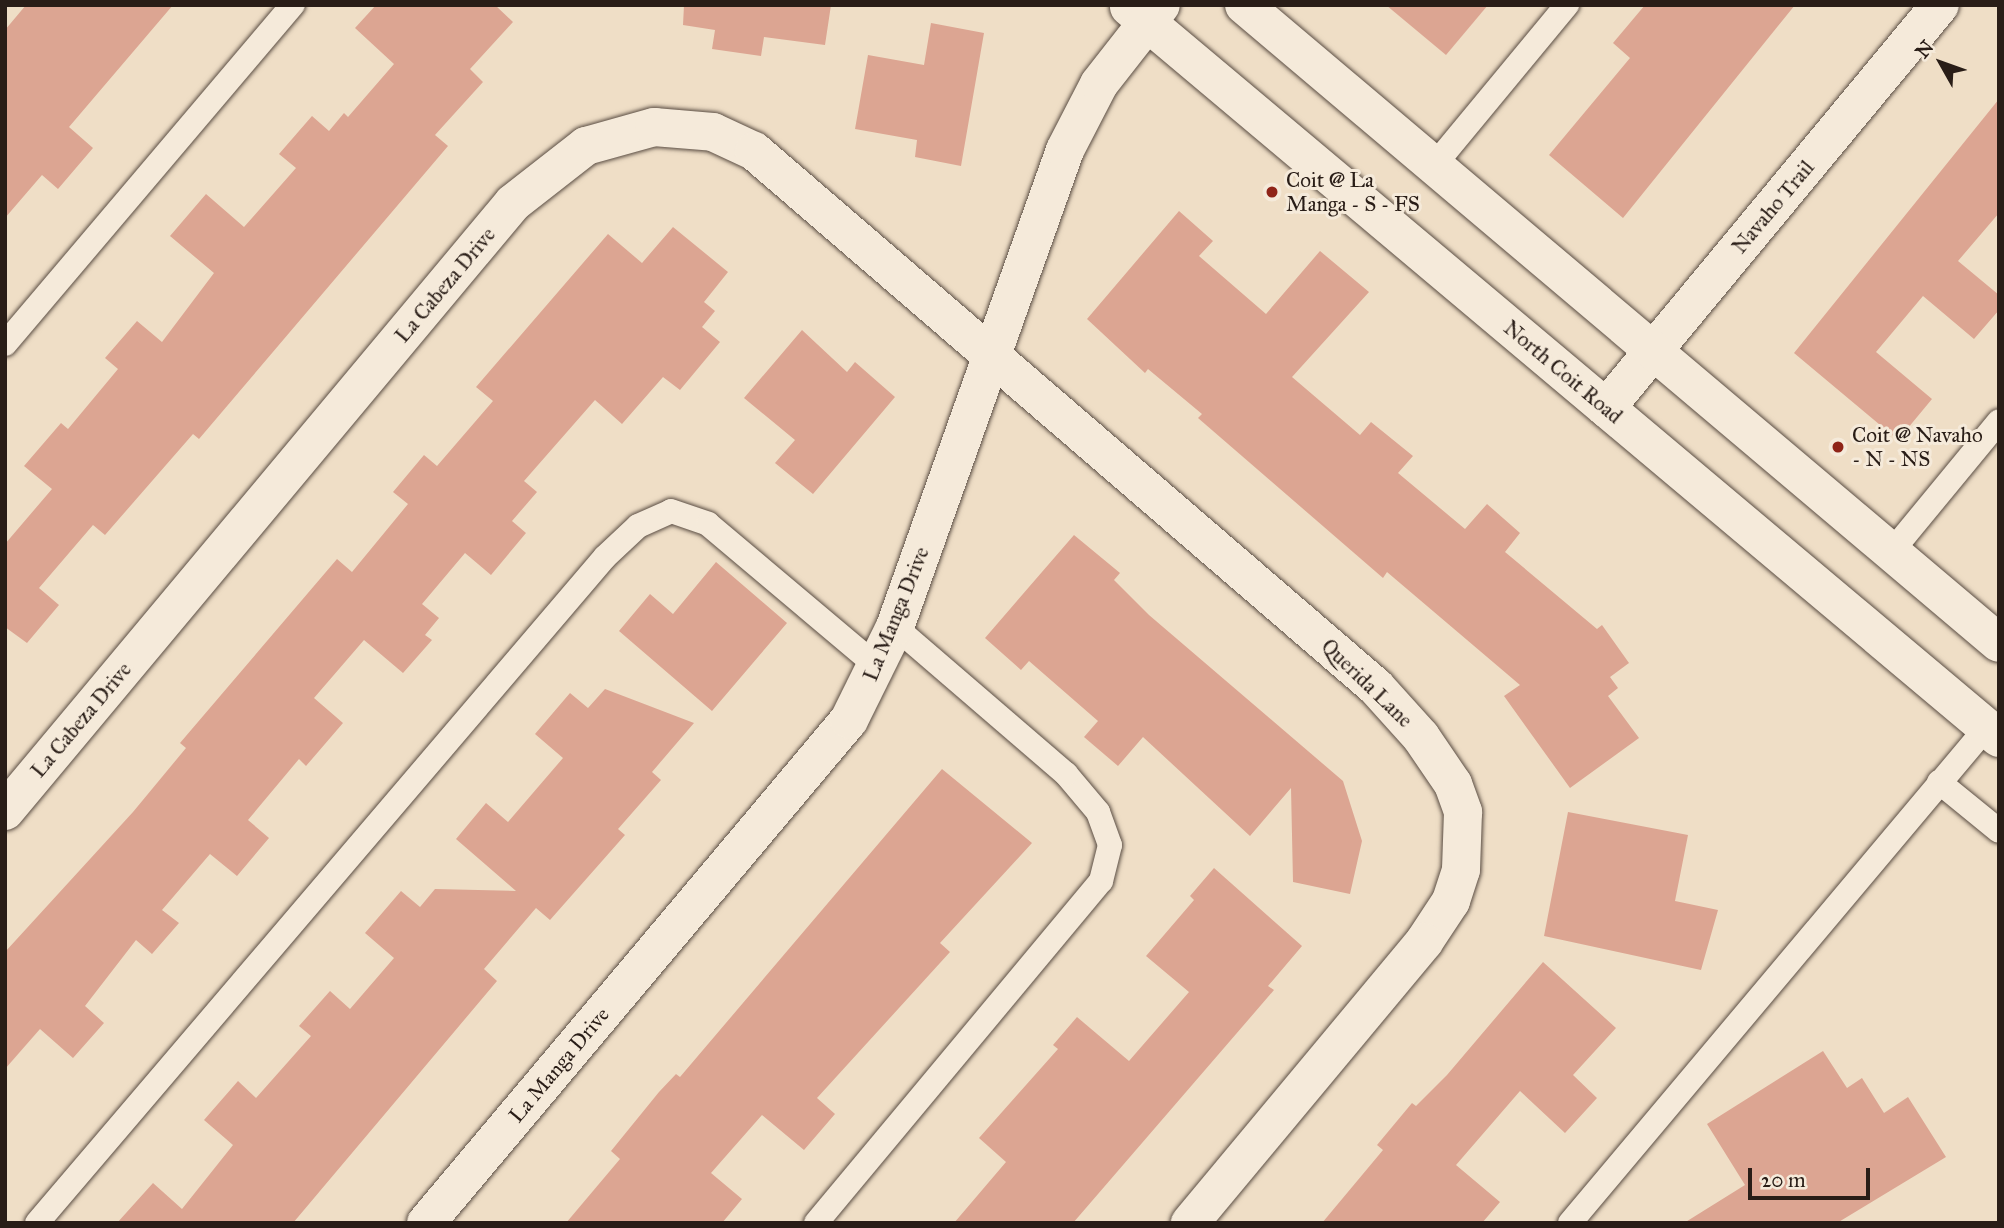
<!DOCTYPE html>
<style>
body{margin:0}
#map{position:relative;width:2004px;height:1228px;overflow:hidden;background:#efdec6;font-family:"IM FELL Great Primer",serif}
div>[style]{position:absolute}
.building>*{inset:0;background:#dca592}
.roads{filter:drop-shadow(0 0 2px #5a4d43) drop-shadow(0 0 2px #5a4d43)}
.lane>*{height:24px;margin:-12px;padding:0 12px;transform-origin:12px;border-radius:12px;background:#f5eada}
.street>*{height:38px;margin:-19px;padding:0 19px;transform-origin:19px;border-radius:19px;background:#f5eada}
.secondary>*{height:38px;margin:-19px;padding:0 19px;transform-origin:19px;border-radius:19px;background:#f5eada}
.dots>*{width:19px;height:19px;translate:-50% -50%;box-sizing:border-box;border:4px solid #f5eada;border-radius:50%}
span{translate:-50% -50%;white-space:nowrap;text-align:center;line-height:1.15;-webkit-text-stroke:6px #f5eada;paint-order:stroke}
.poi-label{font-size:21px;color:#291d17}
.left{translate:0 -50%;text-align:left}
.street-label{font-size:21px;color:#291d17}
.frame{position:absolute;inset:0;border:7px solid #291d17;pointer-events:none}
.north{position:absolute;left:1906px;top:28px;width:70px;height:70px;-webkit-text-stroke:5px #f5eada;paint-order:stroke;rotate:310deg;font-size:19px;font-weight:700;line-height:28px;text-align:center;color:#291d17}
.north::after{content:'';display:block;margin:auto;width:24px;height:32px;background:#291d17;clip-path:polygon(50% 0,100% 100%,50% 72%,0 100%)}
.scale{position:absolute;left:1748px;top:1168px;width:122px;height:32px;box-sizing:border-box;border:4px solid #291d17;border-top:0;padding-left:9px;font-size:21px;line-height:24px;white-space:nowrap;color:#291d17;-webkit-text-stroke:5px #f5eada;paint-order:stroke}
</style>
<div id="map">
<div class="building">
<div style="clip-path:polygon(26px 5px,173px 5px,69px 127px,93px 148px,58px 189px,42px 175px,5px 218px,5px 30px)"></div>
<div style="clip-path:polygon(376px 5px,495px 5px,513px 22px,470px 69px,483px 82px,435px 135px,448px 146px,199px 439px,193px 434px,105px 535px,93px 525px,39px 588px,59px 605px,27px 643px,5px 627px,5px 544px,52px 489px,24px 466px,61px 423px,68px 429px,118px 369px,105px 358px,137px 321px,162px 342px,214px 273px,170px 236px,206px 194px,244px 227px,296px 168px,279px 154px,312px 116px,329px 131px,344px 113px,348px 117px,394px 64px,355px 28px)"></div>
<div style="clip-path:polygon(684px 5px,831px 5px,825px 45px,764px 37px,761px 56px,712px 49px,715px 30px,683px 25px)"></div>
<div style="clip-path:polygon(1386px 5px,1488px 5px,1446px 55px)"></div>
<div style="clip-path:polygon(1645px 5px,1795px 5px,1623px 218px,1549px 155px,1630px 58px,1613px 43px)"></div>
<div style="clip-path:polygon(931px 23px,984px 33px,961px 166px,915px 157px,917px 140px,855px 129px,868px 55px,924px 65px)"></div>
<div style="clip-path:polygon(1999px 99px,1999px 213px,1958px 261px,1999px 295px,1999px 310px,1974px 339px,1923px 296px,1876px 352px,1932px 399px,1898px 440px,1794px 353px)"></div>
<div style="clip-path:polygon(1179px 211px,1213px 241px,1199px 256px,1266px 314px,1320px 251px,1369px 292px,1292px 377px,1360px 435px,1371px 422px,1413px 456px,1398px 473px,1465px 529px,1487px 504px,1520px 533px,1505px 552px,1597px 629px,1602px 625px,1629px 663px,1610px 677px,1618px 688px,1608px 696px,1639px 738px,1570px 788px,1504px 696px,1520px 685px,1387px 572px,1383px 578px,1198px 418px,1202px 414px,1148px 369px,1145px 373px,1087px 319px)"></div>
<div style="clip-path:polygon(673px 227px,728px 272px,704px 302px,715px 311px,702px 327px,720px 342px,680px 390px,663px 377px,622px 424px,595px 400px,524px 481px,537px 492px,512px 521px,526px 533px,491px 575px,465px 553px,422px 604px,439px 618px,425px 635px,432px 640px,403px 673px,364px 640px,314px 698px,343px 723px,306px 766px,299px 759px,248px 820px,269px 838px,237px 876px,210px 854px,162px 910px,179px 923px,152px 954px,136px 940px,85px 1006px,104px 1023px,73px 1058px,40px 1029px,5px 1069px,5px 952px,133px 812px,186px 748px,180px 743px,337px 559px,352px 572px,408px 504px,393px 492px,424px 455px,437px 466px,493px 401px,476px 387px,608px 234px,642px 263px)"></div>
<div style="clip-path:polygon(802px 330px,847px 372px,855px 362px,895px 397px,813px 494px,775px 463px,795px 440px,744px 398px)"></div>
<div style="clip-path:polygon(1074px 535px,1120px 573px,1114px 580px,1149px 615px,1343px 781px,1362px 841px,1350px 894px,1293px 882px,1291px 788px,1250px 836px,1143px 737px,1118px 766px,1084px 737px,1098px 721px,1029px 661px,1021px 670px,985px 638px)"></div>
<div style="clip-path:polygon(716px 562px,787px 623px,712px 711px,619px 631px,650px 594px,673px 614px)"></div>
<div style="clip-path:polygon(605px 689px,694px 723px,652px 772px,661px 780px,618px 829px,625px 835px,550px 920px,536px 908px,484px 969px,497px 981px,293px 1223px,117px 1223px,153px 1183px,182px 1209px,233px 1145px,204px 1120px,238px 1081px,256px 1098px,311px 1036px,299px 1026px,330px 991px,350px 1009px,394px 958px,365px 933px,401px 891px,420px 907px,435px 889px,516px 891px,456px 839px,486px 803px,508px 822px,563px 758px,535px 734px,570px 693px,588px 708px)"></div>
<div style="clip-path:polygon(942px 769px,1032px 843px,940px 943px,950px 952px,817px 1098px,835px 1114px,804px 1150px,762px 1115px,711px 1173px,742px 1199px,722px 1223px,566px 1223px,620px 1159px,611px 1151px,659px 1092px,676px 1074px,680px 1077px)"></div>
<div style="clip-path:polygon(1568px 812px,1688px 835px,1675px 901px,1718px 910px,1701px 970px,1544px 936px)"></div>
<div style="clip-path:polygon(1214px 868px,1302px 946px,1268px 986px,1274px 990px,1073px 1223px,954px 1223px,1006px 1162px,979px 1138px,1058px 1049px,1053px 1045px,1077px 1017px,1129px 1061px,1189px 992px,1146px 956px,1194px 900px,1190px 896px)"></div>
<div style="clip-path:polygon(1543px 962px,1616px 1028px,1573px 1075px,1597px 1098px,1565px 1133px,1520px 1091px,1456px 1165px,1500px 1202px,1482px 1223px,1322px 1223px,1383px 1150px,1377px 1145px,1412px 1103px,1416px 1106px,1447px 1075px)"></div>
<div style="clip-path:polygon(1823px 1051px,1847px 1088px,1862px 1078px,1884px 1113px,1908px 1097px,1946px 1157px,1837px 1223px,1684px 1223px,1745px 1185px,1707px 1124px)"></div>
</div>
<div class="roads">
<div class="lane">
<div style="left:1432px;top:168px;width:212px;rotate:-50.4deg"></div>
<div style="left:5px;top:344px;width:445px;rotate:-49.7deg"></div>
<div style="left:1892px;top:551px;width:168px;rotate:-50.5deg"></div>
<div style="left:1939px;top:782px;width:77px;rotate:39.2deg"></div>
<div style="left:37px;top:1223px;width:875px;rotate:-49.54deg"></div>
<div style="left:605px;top:557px;width:45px;rotate:-43.2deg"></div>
<div style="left:638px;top:526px;width:36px;rotate:-24deg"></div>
<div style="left:671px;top:511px;width:39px;rotate:19deg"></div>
<div style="left:708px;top:524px;width:222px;rotate:40.1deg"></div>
<div style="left:816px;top:1223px;width:445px;rotate:-50.2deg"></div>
<div style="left:1101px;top:881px;width:37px;rotate:-76deg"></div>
<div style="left:1110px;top:845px;width:35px;rotate:-110deg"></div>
<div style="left:1098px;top:812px;width:50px;rotate:-130.1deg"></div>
<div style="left:1066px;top:774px;width:225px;rotate:-139.3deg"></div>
<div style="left:1570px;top:1223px;width:648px;rotate:-49.95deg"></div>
</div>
<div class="street">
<div style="left:1606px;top:408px;width:523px;rotate:-50.35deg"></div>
<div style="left:5px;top:811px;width:792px;rotate:-50.12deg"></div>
<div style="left:513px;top:203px;width:93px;rotate:-38deg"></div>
<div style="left:586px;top:146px;width:71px;rotate:-15.6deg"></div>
<div style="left:654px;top:127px;width:59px;rotate:4.8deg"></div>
<div style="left:713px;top:132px;width:45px;rotate:24.9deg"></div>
<div style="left:754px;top:151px;width:821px;rotate:40.75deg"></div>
<div style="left:1376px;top:687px;width:67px;rotate:48deg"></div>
<div style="left:1421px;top:737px;width:57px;rotate:55.8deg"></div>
<div style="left:1453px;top:784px;width:30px;rotate:70deg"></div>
<div style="left:1463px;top:812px;width:58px;rotate:92deg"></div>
<div style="left:1461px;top:870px;width:33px;rotate:108deg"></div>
<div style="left:1451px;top:901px;width:49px;rotate:123.4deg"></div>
<div style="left:1424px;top:942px;width:366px;rotate:129.8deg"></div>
</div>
<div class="secondary">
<div style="left:1244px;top:5px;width:988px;rotate:40.2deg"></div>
<div style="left:1129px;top:7px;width:1136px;rotate:40.04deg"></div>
<div style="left:426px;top:1223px;width:657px;rotate:-49.94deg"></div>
<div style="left:849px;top:720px;width:104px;rotate:-63.7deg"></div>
<div style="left:895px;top:627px;width:506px;rotate:-70.38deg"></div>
<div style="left:1065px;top:150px;width:74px;rotate:-62.7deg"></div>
<div style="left:1099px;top:84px;width:100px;rotate:-51.9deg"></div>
</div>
</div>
<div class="dots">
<div style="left:1272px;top:192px;background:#8f2418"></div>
<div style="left:1838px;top:447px;background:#8f2418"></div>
</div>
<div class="poi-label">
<span class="left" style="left:1286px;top:192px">Coit @ La<br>Manga - S - FS</span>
<span class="left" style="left:1852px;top:447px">Coit @ Navaho<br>- N - NS</span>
</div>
<div class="street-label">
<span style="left:1773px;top:207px;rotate:-50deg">Navaho Trail</span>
<span style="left:445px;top:285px;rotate:-50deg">La Cabeza Drive</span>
<span style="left:1563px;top:372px;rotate:40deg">North Coit Road</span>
<span style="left:896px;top:614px;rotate:-68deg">La Manga Drive</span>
<span style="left:1367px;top:683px;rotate:44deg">Querida Lane</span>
<span style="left:81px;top:720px;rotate:-50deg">La Cabeza Drive</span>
<span style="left:559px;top:1065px;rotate:-50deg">La Manga Drive</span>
</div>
<div class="frame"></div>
<div class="north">N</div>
<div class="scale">20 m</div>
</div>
